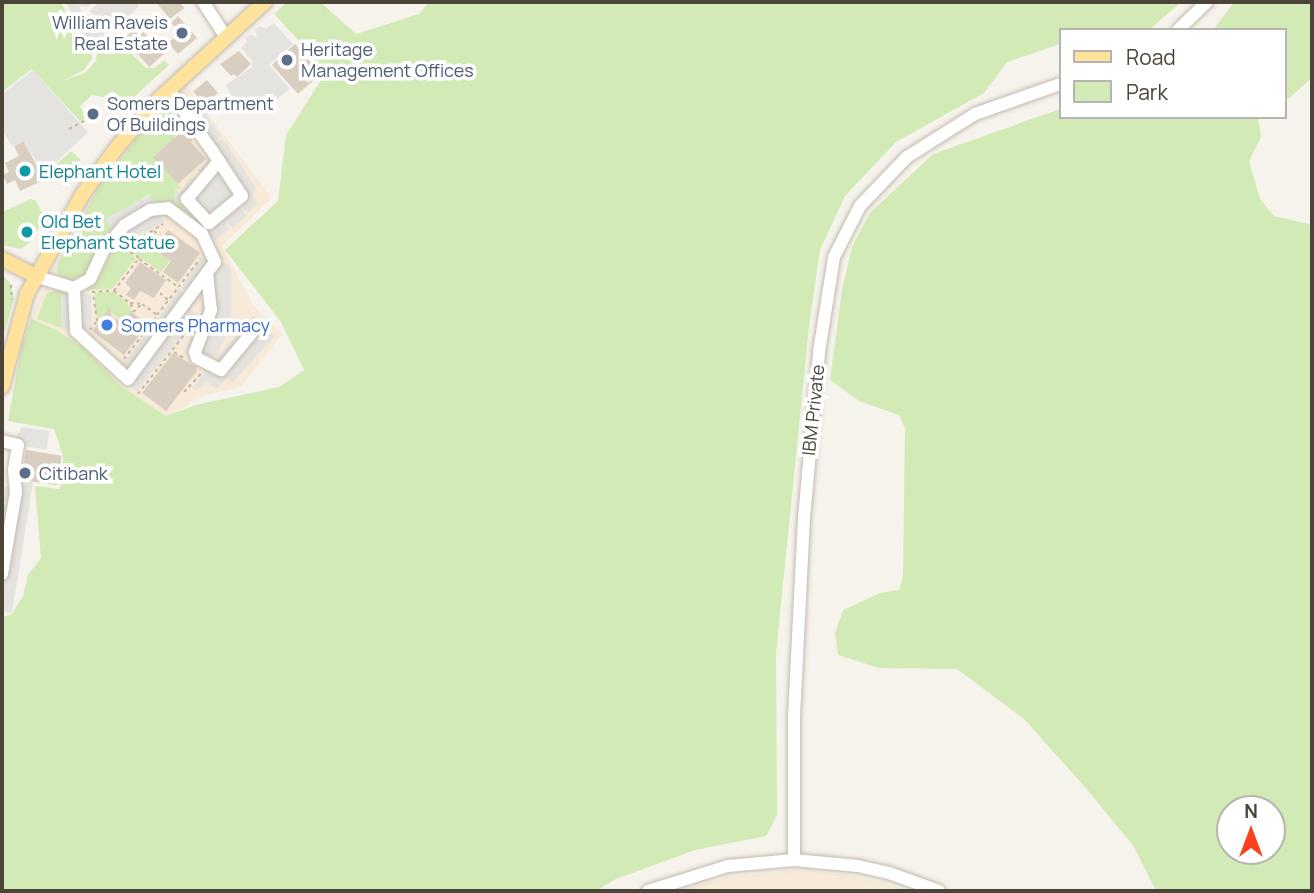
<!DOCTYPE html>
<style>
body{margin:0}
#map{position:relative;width:1314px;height:893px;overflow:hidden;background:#f6f3ec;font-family:Manrope,sans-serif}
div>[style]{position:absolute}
.commercial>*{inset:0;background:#f7ead8}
.green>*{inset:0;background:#d2eab5}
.parking>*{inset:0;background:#e5e3e0;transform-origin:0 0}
.building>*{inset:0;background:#d8cfc1;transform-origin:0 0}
.path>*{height:2px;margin-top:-1px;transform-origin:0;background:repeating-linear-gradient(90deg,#c4b79f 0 3.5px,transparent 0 7px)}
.roads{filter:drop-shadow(0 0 2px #c2bbae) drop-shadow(0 0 2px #c2bbae)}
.minor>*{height:12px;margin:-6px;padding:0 6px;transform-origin:6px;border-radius:6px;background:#fff}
.major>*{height:14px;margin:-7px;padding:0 7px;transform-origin:7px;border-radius:7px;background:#ffe39c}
.dots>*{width:19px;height:19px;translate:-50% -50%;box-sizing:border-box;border:4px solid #fff;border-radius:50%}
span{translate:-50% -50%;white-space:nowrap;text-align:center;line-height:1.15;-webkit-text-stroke:7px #fff;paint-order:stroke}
.service-label{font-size:18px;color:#4e5e75}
.right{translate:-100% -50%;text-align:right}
.left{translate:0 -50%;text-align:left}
.culture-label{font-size:18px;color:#0d838f}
.shop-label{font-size:18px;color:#366cbe}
.street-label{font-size:18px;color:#4b4439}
.frame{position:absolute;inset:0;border:4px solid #4b4439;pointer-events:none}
.legend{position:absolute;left:1059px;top:28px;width:228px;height:91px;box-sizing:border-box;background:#fff;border:2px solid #b7b4b0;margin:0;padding:9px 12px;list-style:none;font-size:21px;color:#4b4439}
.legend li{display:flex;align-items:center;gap:14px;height:35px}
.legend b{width:35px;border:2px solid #b7b4b0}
.north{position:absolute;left:1216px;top:795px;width:70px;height:70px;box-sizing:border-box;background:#fff;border:2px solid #b7b4b0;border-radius:50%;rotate:0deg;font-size:19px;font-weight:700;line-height:28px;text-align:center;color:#4b4439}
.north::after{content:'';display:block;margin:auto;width:24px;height:32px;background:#fc3f1d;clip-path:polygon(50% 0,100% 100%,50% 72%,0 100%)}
</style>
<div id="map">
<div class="commercial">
<div style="clip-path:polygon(185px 84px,272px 198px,222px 246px,253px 305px,282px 334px,241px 387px,194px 398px,185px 407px,167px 416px,131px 393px,88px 354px,30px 320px,46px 283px,92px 195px,141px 129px)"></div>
<div style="clip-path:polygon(794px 870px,856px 876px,911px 891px,676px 891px,730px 877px)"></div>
</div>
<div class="green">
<div style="clip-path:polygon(2px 2px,61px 2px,73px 28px,91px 51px,92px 58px,84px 70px,62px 81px,85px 73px,96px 61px,98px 46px,114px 37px,146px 68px,155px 68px,164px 60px,169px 65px,126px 104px,113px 91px,103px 97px,92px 95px,80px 106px,86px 118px,80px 121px,32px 69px,2px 92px)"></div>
<div style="clip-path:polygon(287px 2px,320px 2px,356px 34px,419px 14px,429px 2px,1181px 2px,1149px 30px,1060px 30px,1060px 44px,1007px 62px,984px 93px,896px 142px,845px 196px,820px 250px,809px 327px,776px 654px,777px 815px,766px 836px,695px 850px,616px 879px,596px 891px,2px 891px,2px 617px,11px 615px,23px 596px,28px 575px,41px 558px,35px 486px,60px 489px,63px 456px,54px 429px,8px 421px,21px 349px,31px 319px,55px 329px,82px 347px,121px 386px,166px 416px,196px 405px,279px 387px,304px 370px,281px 322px,225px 250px,278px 201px,286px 135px,323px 77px,314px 57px,274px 14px)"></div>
<div style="clip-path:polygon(1234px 2px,1312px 2px,1312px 78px,1289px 98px,1284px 100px,1284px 30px,1213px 30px)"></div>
<div style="clip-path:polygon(167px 109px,176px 110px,192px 131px,183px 129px,174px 137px,176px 139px,153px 156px,181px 188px,175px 190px,174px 200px,180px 201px,194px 217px,170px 203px,154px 202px,149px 194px,107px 221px,112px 228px,85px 276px,71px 279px,62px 277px,57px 272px,58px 263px,97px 190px,145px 128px)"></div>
<div style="clip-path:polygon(evenodd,1060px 109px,1060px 117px,1258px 117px,1261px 137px,1249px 161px,1260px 199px,1274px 216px,1312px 225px,1312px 891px,1156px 891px,1134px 847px,1085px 787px,1024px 719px,957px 669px,879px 668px,838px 655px,835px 634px,843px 610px,880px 593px,899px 590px,903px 577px,905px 428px,899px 415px,859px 401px,830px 380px,842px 290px,852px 247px,870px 213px,933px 154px,1060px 109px,1230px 809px,1272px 809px,1272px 851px,1230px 851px,1230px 809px)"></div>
<div style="clip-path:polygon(71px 151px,81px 160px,70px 175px,50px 183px,49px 171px)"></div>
<div style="clip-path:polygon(31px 199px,36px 201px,44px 218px,31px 241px,21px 249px,2px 245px,2px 212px)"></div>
<div style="clip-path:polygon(152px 232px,161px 238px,153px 249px,170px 260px,161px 272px,128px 249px)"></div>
<div style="clip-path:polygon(116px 243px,136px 258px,112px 289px,85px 290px,98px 280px)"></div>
<div style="clip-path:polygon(2px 274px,10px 283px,14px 298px,2px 340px)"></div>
<div style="clip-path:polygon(58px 290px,70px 294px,61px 297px,62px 328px,37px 319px,47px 293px)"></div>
<div style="clip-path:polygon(113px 292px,128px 303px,132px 312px,124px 322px,109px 311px,100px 319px,95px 314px,95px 293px)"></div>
</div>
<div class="parking">
<div style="clip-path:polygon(66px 2px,95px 2px,88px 7px,79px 6px,84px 18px,90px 20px,93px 17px,90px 10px,100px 2px,136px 2px,139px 6px,114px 30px,88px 45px)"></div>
<div style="clip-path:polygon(274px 23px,293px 44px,269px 65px,290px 89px,264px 109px,233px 98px,226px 85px,252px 67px,253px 62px,241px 48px,247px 42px,245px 38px,251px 34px,257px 38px,255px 30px,260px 26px,266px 29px)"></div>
<div style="clip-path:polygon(33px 70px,88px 132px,43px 175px,25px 141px,12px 146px,2px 130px,2px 94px)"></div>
<div style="clip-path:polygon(201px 108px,221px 136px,214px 143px,223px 139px,256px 188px,252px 195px,257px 203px,249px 212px,240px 207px,246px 216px,233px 228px,225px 220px,228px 229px,214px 241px,179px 202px,174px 201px,175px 191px,181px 192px,191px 177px,195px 180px,201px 175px,198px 170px,210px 159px,183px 119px)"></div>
<div style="left:150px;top:195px;width:30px;height:50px;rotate:62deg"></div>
<div style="clip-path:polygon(201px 258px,229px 265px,231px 273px,231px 319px,228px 331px,216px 356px,207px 356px,220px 366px,223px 363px,218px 357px,253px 316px,275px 336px,233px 382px,227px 378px,216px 389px,206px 381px,197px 391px,192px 388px,206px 371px,184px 352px,201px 317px,202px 299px,210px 298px,205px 291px,190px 309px,198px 315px,179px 343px,169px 337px,175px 344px,137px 391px,119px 380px,129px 369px,123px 363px,151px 327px,157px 332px,159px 329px,153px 325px,179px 289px,186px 295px,187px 292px,181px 287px)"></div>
<div style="left:91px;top:294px;width:35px;height:30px;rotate:88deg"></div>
<div style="clip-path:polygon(22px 427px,49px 431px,47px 450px,24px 446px,18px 479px,33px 482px,12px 613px,2px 611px,2px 525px,5px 519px,2px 518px,2px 504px,8px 503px,2px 501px,2px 494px,3px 487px,11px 486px,10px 449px)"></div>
</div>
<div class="building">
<div style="clip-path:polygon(156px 2px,179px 2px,184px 8px,170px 19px)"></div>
<div style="clip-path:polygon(178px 16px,197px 38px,178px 54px,168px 43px,180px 33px,171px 23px)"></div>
<div style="left:138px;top:26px;width:38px;height:19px;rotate:48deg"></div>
<div style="clip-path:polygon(295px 44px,316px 68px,309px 74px,314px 80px,298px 94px,272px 65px)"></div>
<div style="clip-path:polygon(239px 51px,251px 64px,237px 77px,234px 74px,231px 76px,220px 64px)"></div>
<div style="left:207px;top:80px;width:17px;height:18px;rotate:50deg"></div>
<div style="clip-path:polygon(182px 131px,193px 139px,191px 142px,206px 159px,178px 184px,153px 157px)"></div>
<div style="clip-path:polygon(24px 141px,44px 180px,20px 191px,15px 180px,7px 184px,3px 175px,9px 172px,5px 163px,19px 156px,14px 146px)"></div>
<div style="clip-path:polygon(168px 230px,200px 253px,178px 283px,163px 272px,171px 261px,154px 249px)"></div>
<div style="clip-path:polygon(140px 262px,166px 280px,154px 298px,140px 291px,134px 300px,126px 295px,131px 288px,125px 283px)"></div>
<div style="clip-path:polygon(110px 307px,111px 315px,123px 324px,131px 312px,148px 324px,124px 355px,92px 331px)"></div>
<div style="clip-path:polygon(173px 353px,196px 367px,197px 371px,166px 411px,142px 393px)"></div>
<div style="left:26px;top:450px;width:36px;height:30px;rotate:9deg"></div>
</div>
<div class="path">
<div style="left:119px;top:106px;width:7px;rotate:45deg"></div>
<div style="left:69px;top:129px;width:24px;rotate:-28deg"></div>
<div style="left:154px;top:231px;width:10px;rotate:37deg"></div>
<div style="left:126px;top:247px;width:44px;rotate:-31.9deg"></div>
<div style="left:139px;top:259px;width:47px;rotate:35.4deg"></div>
<div style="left:11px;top:285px;width:15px;rotate:86deg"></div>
<div style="left:114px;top:291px;width:20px;rotate:37deg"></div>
<div style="left:130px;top:303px;width:12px;rotate:5deg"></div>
<div style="left:142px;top:304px;width:19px;rotate:36deg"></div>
<div style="left:157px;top:315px;width:71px;rotate:-52.5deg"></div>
<div style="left:92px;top:292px;width:22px;rotate:-3deg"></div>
<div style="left:114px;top:291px;width:41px;rotate:-52.9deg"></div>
<div style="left:139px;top:258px;width:19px;rotate:-145deg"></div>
<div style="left:160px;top:293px;width:11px;rotate:41deg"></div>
<div style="left:131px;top:304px;width:8px;rotate:76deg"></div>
<div style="left:133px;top:312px;width:11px;rotate:-41deg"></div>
<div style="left:90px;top:330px;width:11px;rotate:-52deg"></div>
<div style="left:97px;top:321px;width:27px;rotate:-98deg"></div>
<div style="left:174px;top:352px;width:12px;rotate:31deg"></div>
<div style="left:124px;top:359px;width:54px;rotate:-52.5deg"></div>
<div style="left:184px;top:392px;width:26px;rotate:-47deg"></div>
<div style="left:138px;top:394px;width:86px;rotate:-52.1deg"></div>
</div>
<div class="roads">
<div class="minor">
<div style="left:203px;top:2px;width:42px;rotate:56.7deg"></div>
<div style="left:1178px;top:30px;width:40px;rotate:-44deg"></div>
<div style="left:169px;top:90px;width:72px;rotate:54.6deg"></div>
<div style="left:211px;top:149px;width:56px;rotate:56.6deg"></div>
<div style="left:242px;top:196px;width:43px;rotate:140.7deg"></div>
<div style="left:209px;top:223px;width:33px;rotate:-133deg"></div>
<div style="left:187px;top:199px;width:50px;rotate:-49.9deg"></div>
<div style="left:207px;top:273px;width:37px;rotate:84deg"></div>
<div style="left:211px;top:310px;width:45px;rotate:110.9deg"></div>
<div style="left:195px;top:352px;width:6px;rotate:72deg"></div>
<div style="left:197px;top:358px;width:27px;rotate:27deg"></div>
<div style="left:221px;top:370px;width:53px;rotate:-50.3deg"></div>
<div style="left:38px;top:277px;width:38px;rotate:17deg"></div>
<div style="left:74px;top:288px;width:18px;rotate:-29deg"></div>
<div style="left:90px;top:279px;width:31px;rotate:-65deg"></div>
<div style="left:103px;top:251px;width:34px;rotate:-50deg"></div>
<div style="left:125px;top:225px;width:29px;rotate:-31deg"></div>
<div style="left:150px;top:210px;width:18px;rotate:-6deg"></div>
<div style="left:168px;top:208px;width:43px;rotate:37.4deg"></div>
<div style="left:202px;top:234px;width:31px;rotate:65deg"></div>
<div style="left:215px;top:262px;width:146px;rotate:126.6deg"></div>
<div style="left:128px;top:379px;width:71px;rotate:-137.3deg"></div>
<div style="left:76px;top:331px;width:43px;rotate:-92.7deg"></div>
<div style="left:2px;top:441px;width:16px;rotate:14deg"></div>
<div style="left:18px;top:445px;width:25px;rotate:99deg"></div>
<div style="left:14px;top:470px;width:22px;rotate:85deg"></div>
<div style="left:16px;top:492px;width:83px;rotate:99.7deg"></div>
<div style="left:794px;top:860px;width:144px;rotate:-90deg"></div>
<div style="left:794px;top:716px;width:198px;rotate:-87.1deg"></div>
<div style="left:804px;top:518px;width:167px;rotate:-84.8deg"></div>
<div style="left:819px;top:352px;width:96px;rotate:-81deg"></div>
<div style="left:834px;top:257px;width:57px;rotate:-63deg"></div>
<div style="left:860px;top:206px;width:68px;rotate:-46.2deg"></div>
<div style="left:907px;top:157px;width:80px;rotate:-32.3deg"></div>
<div style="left:975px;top:114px;width:90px;rotate:-19.4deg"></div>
<div style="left:648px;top:891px;width:84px;rotate:-17.4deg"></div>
<div style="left:728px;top:866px;width:66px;rotate:-5.2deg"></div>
<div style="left:794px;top:860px;width:64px;rotate:5.4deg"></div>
<div style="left:858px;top:866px;width:32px;rotate:13deg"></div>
<div style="left:889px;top:873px;width:53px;rotate:19.8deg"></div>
</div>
<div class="major">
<div style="left:2px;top:259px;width:40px;rotate:26.6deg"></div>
<div style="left:2px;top:387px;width:96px;rotate:-75deg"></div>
<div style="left:27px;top:294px;width:113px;rotate:-60.9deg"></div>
<div style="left:82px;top:195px;width:61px;rotate:-53.7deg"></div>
<div style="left:118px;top:146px;width:62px;rotate:-48.9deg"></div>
<div style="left:159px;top:99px;width:144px;rotate:-42.5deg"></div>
</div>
</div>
<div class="dots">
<div style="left:182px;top:33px;background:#5c6f8a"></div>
<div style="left:287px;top:60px;background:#5c6f8a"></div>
<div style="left:93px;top:114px;background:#5c6f8a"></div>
<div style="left:25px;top:171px;background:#0f9aa8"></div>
<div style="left:27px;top:232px;background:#0f9aa8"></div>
<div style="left:107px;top:325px;background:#3f7fe0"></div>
<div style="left:25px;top:473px;background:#5c6f8a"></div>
</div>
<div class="service-label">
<span class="right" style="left:168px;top:33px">William Raveis<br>Real Estate</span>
<span class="left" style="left:301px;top:60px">Heritage<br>Management Offices</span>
<span class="left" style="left:107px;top:114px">Somers Department<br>Of Buildings</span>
<span class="left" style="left:39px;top:473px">Citibank</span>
</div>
<div class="culture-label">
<span class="left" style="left:39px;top:171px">Elephant Hotel</span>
<span class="left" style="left:41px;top:232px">Old Bet<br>Elephant Statue</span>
</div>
<div class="shop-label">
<span class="left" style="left:121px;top:325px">Somers Pharmacy</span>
</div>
<div class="street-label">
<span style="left:813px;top:410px;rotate:-84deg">IBM Private</span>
</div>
<div class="frame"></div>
<ul class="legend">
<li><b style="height:9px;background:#ffe39c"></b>Road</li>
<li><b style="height:19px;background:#d2eab5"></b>Park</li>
</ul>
<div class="north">N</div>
</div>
